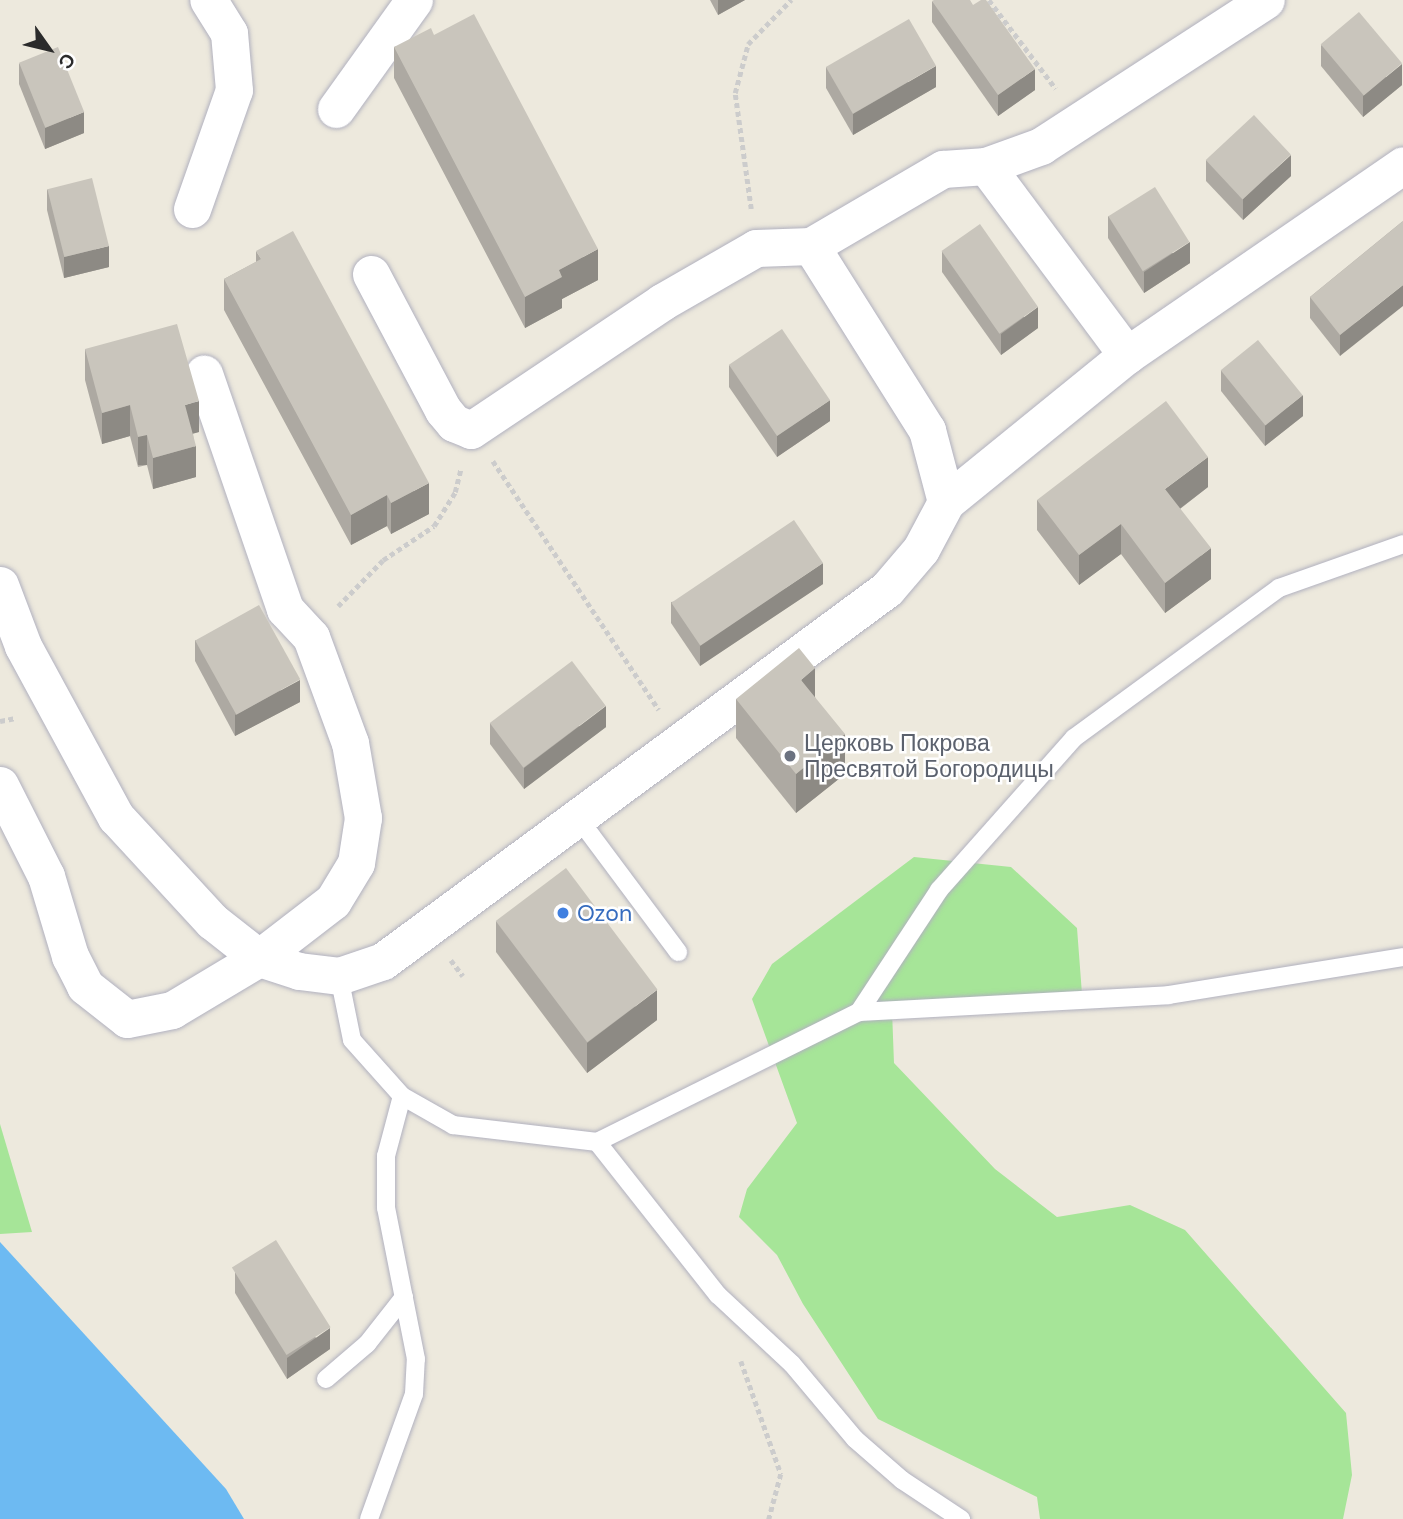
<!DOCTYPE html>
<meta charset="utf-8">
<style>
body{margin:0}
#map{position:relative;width:1403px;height:1519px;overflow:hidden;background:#ede9dd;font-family:"DM Sans",sans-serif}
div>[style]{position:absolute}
.green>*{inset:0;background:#a6e598}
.water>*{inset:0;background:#6dbaf2}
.path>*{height:4.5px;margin-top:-2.25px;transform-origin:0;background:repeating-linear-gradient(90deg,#ccc 0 5px,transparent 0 8.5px)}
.roads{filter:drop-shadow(0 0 2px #b1b1bf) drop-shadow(0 0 2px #b1b1bf)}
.service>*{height:18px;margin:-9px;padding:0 9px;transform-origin:9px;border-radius:9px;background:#fff}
.minor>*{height:37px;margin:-18.5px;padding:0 18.5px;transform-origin:18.5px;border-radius:18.5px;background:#fff}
.wall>*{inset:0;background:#ada9a2}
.shaded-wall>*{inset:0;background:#8d8a84;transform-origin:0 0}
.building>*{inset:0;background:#c9c5bc;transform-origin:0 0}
.dots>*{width:19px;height:19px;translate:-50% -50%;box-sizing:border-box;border:4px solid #fff;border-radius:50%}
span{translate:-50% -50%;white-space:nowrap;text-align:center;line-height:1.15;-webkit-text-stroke:5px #fff;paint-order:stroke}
.worship-label{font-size:23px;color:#5b616d}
.left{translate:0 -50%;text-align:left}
.shop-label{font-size:23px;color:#366cbe}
.north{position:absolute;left:14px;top:14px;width:70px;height:70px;-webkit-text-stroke:5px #fff;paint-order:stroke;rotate:124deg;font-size:19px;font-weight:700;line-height:28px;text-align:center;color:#2b2b2b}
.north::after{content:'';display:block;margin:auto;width:24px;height:32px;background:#2b2b2b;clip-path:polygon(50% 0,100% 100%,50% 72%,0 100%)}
</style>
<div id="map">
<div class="green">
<div style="clip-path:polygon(914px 857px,1011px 867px,1077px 928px,1082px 994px,892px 1010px,894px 1063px,995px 1169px,1057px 1217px,1130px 1205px,1185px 1230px,1346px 1413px,1352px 1475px,1343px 1519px,1040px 1519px,1037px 1497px,878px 1419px,803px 1304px,777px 1255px,739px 1217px,747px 1189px,797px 1123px,752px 999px,772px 964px)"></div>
<div style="clip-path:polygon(0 1124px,32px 1232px,0 1234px)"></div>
</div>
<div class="water">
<div style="clip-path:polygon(0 1242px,226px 1489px,244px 1519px,0 1519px)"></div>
</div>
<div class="path">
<div style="left:989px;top:0;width:111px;rotate:53deg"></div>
<div style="left:751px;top:209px;width:117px;rotate:-97.9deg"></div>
<div style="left:735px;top:93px;width:51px;rotate:-75.1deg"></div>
<div style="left:748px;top:44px;width:62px;rotate:-45.7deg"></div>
<div style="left:493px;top:461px;width:299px;rotate:56.3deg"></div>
<div style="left:338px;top:606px;width:64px;rotate:-45.6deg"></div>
<div style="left:383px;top:560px;width:61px;rotate:-33.7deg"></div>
<div style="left:434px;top:526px;width:40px;rotate:-58deg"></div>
<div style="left:455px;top:492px;width:25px;rotate:-76deg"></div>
<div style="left:0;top:721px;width:16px;rotate:-11deg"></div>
<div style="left:451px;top:960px;width:20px;rotate:53deg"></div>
<div style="left:741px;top:1361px;width:120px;rotate:70.5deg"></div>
<div style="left:781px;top:1474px;width:47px;rotate:104.9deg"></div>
</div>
<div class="roads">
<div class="service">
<div style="left:579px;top:819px;width:166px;rotate:53.3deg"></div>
<div style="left:339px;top:976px;width:65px;rotate:78.5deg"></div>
<div style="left:352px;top:1040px;width:75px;rotate:48.2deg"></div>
<div style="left:402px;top:1096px;width:59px;rotate:29.6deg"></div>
<div style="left:453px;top:1125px;width:145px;rotate:6.7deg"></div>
<div style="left:597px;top:1142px;width:195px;rotate:51.7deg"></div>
<div style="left:718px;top:1295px;width:101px;rotate:43deg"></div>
<div style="left:792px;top:1364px;width:98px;rotate:50deg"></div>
<div style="left:855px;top:1439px;width:62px;rotate:41.1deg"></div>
<div style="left:902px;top:1480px;width:71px;rotate:33.5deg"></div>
<div style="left:859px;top:1012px;width:146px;rotate:-56.7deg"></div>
<div style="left:939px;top:890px;width:203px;rotate:-48.4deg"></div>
<div style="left:1074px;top:738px;width:254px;rotate:-36.2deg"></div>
<div style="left:1279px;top:588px;width:132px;rotate:-19.5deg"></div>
<div style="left:597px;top:1142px;width:292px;rotate:-26.4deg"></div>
<div style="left:859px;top:1012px;width:310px;rotate:-3.1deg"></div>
<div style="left:1169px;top:995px;width:237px;rotate:-9.2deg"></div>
<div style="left:326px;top:1379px;width:54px;rotate:-40.5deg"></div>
<div style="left:367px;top:1344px;width:60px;rotate:-51.8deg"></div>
<div style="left:369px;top:1519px;width:133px;rotate:-70.2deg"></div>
<div style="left:414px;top:1394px;width:35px;rotate:-87deg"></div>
<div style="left:416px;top:1359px;width:154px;rotate:-101.2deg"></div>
<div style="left:386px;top:1208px;width:52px;rotate:-90deg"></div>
<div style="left:386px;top:1156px;width:62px;rotate:-75.1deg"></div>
</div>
<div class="minor">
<div style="left:336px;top:109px;width:134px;rotate:-54.4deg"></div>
<div style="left:986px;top:166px;width:236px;rotate:53.3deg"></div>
<div style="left:192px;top:209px;width:126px;rotate:-70.6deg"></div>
<div style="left:234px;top:90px;width:57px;rotate:-95deg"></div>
<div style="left:229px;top:33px;width:39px;rotate:-122deg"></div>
<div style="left:811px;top:246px;width:218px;rotate:57.8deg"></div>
<div style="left:927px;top:430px;width:74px;rotate:75.2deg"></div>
<div style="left:371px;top:274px;width:154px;rotate:62.1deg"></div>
<div style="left:443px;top:410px;width:17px;rotate:50deg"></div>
<div style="left:454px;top:423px;width:18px;rotate:22deg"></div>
<div style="left:471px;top:430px;width:230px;rotate:-33.8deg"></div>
<div style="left:662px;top:302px;width:108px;rotate:-29.9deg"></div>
<div style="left:756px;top:248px;width:55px;rotate:-2.1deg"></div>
<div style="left:811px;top:246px;width:153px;rotate:-30.3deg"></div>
<div style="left:943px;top:169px;width:43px;rotate:-4deg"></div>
<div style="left:986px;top:166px;width:59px;rotate:-20deg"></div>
<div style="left:1041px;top:146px;width:268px;rotate:-33deg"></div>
<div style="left:0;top:585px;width:65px;rotate:69.3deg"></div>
<div style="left:23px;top:646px;width:195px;rotate:61.5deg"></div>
<div style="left:116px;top:817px;width:142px;rotate:47.3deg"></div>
<div style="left:212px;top:921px;width:60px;rotate:38.2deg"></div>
<div style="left:259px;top:958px;width:42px;rotate:18deg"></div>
<div style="left:299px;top:971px;width:40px;rotate:7.1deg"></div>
<div style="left:339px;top:976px;width:46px;rotate:-18.8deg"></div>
<div style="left:383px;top:961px;width:626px;rotate:-36.43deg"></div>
<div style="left:887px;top:589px;width:52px;rotate:-49.6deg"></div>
<div style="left:921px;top:549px;width:53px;rotate:-62deg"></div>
<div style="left:946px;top:502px;width:233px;rotate:-39.1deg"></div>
<div style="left:1127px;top:355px;width:335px;rotate:-34.5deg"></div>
<div style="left:0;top:785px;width:102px;rotate:63.2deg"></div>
<div style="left:46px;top:876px;width:84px;rotate:73.3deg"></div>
<div style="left:70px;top:956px;width:34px;rotate:63deg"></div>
<div style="left:85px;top:986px;width:53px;rotate:38.2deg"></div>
<div style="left:127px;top:1019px;width:46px;rotate:-11.3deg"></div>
<div style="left:172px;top:1010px;width:101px;rotate:-30.9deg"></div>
<div style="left:259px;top:958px;width:93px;rotate:-37.6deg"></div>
<div style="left:333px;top:901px;width:44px;rotate:-58.8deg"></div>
<div style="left:356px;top:863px;width:46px;rotate:-81.2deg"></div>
<div style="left:363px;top:818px;width:76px;rotate:-99.8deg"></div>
<div style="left:350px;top:743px;width:113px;rotate:-110.2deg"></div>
<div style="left:311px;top:637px;width:38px;rotate:-133deg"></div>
<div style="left:285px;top:609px;width:249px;rotate:-109deg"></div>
</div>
</div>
<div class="wall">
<div style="clip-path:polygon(710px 0,745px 0,718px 15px)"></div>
<div style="clip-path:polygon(932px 1px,1035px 90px,998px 116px,932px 22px)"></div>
<div style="clip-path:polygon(434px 35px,598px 280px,562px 299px,562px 308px,525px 328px,394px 78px,394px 47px)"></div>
<div style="clip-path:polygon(1321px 45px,1402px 85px,1363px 117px,1321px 66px)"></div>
<div style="clip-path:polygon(19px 63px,84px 133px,45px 149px,19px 84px)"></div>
<div style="clip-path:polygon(826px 67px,936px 87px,853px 135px,826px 88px)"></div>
<div style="clip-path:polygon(1206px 160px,1291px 176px,1243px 220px,1206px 181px)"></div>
<div style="clip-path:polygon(47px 189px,109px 267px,64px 278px,47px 210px)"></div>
<div style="clip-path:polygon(1108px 216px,1190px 263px,1144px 293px,1108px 238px)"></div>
<div style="clip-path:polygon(1403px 221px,1340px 356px,1310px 318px,1310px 297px)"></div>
<div style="clip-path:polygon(256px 251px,429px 514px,391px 534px,387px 526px,351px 545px,224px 310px,224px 279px,256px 262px)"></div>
<div style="clip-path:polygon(942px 251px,1038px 328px,1001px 355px,942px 272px)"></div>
<div style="clip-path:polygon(85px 349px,199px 432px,193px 433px,196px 477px,153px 489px,147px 465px,138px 467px,130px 436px,102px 444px,85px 380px)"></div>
<div style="clip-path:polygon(729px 365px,830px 421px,777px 457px,729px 387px)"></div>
<div style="clip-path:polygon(1221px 370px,1303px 416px,1265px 446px,1221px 391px)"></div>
<div style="clip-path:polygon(1208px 487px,1180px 509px,1211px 579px,1165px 613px,1121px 554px,1079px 585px,1037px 530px,1037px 500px)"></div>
<div style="clip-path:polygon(823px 584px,700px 666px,671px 623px,671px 602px)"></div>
<div style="clip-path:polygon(195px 640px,300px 702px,235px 736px,195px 661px)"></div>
<div style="clip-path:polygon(815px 697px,845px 774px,796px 813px,736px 738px,736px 699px)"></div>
<div style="clip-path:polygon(490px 723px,606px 727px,524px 789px,490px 744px)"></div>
<div style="clip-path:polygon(496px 921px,657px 1020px,587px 1073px,496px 952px)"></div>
<div style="clip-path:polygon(235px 1272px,330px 1349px,287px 1379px,235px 1293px)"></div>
</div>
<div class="shaded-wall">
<div style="clip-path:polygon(718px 0,745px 0,718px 15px)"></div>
<div style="clip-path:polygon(1402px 64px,1402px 85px,1363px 117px,1363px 96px)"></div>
<div style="clip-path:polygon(936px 66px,936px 87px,853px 135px,853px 114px)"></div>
<div style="clip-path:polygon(1035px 69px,1035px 90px,998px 116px,998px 95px)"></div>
<div style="clip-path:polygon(84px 112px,84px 133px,45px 149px,45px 128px)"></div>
<div style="clip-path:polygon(1291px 155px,1291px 176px,1243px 220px,1243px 199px)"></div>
<div style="clip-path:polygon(1190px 242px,1190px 263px,1144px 293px,1144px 272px)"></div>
<div style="clip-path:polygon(109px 246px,109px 267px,64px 278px,64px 257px)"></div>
<div style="clip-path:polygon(598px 249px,598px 280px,562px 299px,562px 308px,525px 328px,525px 297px,559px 270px)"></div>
<div style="clip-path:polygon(1403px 285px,1403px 306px,1340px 356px,1340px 335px)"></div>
<div style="clip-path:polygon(1038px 307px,1038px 328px,1001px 355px,1001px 334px)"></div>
<div style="clip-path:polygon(1303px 395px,1303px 416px,1265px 446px,1265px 425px)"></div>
<div style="clip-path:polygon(830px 400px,830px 421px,777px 457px,777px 436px)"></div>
<div style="clip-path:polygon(199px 401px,199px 432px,185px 436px,185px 405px)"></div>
<div style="clip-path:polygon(130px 405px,130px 436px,102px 444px,102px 413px)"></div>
<div style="left:147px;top:435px;width:30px;height:9px;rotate:90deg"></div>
<div style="clip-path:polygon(196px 446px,196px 477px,153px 489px,153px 458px)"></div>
<div style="clip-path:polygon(1208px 457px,1208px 487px,1165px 520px,1165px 489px)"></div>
<div style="clip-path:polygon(429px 483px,429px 514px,391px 534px,391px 503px)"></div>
<div style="clip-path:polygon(387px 495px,387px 526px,351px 545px,351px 515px)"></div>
<div style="clip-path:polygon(1121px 524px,1121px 554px,1079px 585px,1079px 555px)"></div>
<div style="clip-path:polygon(1211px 548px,1211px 579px,1165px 613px,1165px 583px)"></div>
<div style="clip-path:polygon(823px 563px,823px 584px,700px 666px,700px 645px)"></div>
<div style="clip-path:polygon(815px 668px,815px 707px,801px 680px)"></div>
<div style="clip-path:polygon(300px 680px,300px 702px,235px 736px,235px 715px)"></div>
<div style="clip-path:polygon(606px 706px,606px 727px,524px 789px,524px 768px)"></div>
<div style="clip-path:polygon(845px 734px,845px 774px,796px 813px,796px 774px)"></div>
<div style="clip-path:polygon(657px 990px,657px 1020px,587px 1073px,587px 1043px)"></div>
<div style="clip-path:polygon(330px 1328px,330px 1349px,287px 1379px,287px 1358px)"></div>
</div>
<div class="building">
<div style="clip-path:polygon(934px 0,970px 0,973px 5px,981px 0,986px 0,1035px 69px,998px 95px,932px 1px)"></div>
<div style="left:1359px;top:12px;width:67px;height:50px;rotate:50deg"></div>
<div style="clip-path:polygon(474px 14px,598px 249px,559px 270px,562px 277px,525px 297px,394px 47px,431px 28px,434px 35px)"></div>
<div style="left:909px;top:19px;width:54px;height:96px;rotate:60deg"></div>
<div style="left:58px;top:47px;width:70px;height:42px;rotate:68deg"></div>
<div style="left:1254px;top:115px;width:54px;height:66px;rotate:47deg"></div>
<div style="left:92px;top:178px;width:70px;height:46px;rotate:76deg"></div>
<div style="left:1155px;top:187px;width:65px;height:55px;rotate:58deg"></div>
<div style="clip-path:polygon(1403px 221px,1403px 285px,1340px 335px,1310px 297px)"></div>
<div style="left:980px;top:224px;width:101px;height:47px;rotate:55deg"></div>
<div style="clip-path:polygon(293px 231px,429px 483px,391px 503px,387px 495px,351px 515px,224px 279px,261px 259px,256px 251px)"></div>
<div style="clip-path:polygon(177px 324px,199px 401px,185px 405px,196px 446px,153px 458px,147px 435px,138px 437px,130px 405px,102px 413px,85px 349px)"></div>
<div style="left:782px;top:329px;width:86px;height:64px;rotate:56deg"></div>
<div style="left:1258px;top:340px;width:71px;height:48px;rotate:51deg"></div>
<div style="clip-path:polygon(1166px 401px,1208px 457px,1165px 489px,1211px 548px,1165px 583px,1121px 524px,1079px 555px,1037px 500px)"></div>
<div style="left:794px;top:520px;width:52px;height:148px;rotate:56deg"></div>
<div style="left:259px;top:605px;width:85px;height:73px;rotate:61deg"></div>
<div style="clip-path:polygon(799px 648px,815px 668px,801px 680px,845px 734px,796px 774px,736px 699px)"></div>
<div style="left:572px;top:661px;width:56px;height:103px;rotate:53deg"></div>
<div style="left:566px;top:868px;width:152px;height:88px;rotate:53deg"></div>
<div style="left:276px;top:1240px;width:103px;height:52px;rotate:58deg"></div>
</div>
<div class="dots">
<div style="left:790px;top:756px;background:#6b7280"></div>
<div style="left:563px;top:913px;background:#3f7fe0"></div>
</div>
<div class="worship-label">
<span class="left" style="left:804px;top:756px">Церковь Покрова<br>Пресвятой Богородицы</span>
</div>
<div class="shop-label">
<span class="left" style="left:577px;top:913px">Ozon</span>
</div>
<div class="north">С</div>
</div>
